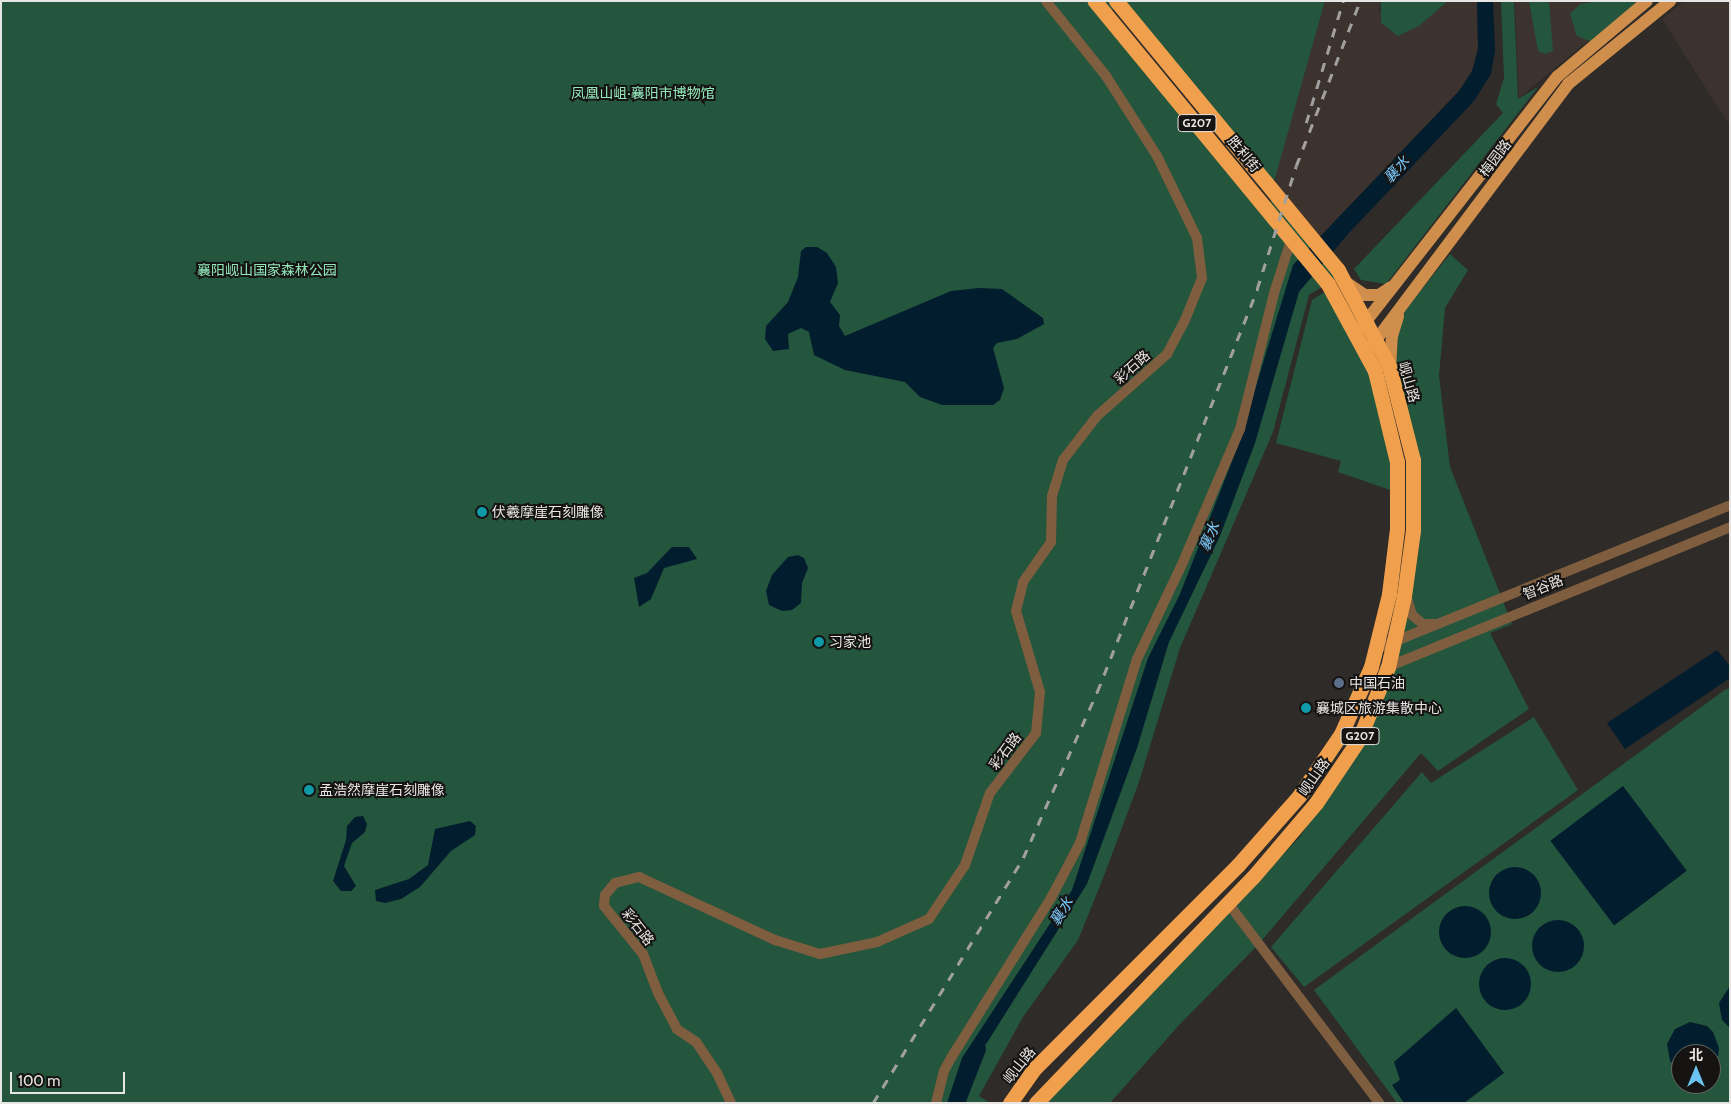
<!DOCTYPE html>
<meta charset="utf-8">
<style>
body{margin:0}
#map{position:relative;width:1731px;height:1104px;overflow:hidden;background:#2e2b29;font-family:Cabin,"Noto Sans SC",sans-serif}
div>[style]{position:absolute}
.built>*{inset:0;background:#3c332e}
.green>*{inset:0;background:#24553d}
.water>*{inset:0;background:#021d2d;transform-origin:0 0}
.round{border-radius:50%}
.river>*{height:14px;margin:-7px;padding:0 7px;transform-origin:7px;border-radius:7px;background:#021d2d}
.minor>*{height:10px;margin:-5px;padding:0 5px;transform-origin:5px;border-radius:5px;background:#7e5e3f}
.major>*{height:12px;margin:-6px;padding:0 6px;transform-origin:6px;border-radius:6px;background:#cf8e4b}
.highway>*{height:15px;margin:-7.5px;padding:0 7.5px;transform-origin:7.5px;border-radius:7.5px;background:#f0a04d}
.rail>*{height:2.5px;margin-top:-1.25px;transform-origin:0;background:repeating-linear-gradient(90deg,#a2a09e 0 9px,transparent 0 18px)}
.dots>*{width:14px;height:14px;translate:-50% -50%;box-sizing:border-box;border:2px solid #151413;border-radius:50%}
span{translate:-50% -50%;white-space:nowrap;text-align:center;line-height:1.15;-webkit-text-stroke:4px #151413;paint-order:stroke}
.shield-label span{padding:1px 4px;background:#151413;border:1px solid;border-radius:4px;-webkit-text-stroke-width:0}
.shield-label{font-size:12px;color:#e8e6e5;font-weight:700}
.park-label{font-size:14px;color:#93e8ba}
.street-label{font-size:14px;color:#e8e6e5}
.poi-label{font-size:14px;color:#e8e6e5}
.left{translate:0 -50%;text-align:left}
.water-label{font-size:15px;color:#7bc9fc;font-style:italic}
.frame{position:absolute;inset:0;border:2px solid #e8e6e5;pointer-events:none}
.north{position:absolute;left:1671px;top:1044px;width:50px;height:50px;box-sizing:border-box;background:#151413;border:1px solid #696867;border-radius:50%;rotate:0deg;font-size:14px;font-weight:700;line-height:20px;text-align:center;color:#e8e6e5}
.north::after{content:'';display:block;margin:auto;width:18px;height:22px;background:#6ac3f1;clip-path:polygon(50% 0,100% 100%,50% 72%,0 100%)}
.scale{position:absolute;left:10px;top:1072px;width:115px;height:22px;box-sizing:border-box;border:2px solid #e8e6e5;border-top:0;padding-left:6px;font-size:15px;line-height:18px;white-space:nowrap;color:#e8e6e5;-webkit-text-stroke:4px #151413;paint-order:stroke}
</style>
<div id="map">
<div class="built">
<div style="clip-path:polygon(1325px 1px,1381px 1px,1379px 11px,1419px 26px,1448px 1px,1477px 1px,1478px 49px,1472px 71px,1459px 91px,1320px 237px,1237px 282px,1276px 184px,1276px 173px)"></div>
<div style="clip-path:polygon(1515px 1px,1636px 1px,1519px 98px)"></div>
<div style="clip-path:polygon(1684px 1px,1730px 1px,1730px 126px,1662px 19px)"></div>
</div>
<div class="green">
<div style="clip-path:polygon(1px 1px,1325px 1px,1272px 189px,1118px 5px,1106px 15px,1265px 214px,1271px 200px,1303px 217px,1346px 268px,1338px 277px,1309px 295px,1273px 432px,1180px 648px,1139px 782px,1102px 881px,1078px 940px,1023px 1017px,979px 1096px,990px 1103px,1px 1103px)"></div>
<div style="clip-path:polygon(1381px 1px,1448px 1px,1419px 26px,1398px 36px,1381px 23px)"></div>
<div style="clip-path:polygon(1501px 1px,1514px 1px,1518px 99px,1538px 87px,1386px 284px,1361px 280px,1354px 269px,1503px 113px,1496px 104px,1504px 78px)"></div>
<div style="clip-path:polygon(1529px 1px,1549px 1px,1553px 51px,1545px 54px,1538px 51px)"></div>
<div style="clip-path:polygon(1599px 1px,1641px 1px,1592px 42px,1577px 36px,1570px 14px,1580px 4px)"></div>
<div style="clip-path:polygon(1450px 254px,1468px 270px,1445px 308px,1439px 376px,1450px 467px,1512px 624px,1490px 633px,1529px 709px,1438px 771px,1421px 753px,1257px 946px,1180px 1024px,1110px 1103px,1046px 1103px,1079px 1065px,1298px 839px,1367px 741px,1407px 620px,1421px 525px,1418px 462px,1385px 335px)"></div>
<div style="clip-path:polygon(1326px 291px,1372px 374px,1391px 465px,1390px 490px,1338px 472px,1341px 461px,1276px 443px,1312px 300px)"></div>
<div style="clip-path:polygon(evenodd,1726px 689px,1730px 689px,1730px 1103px,1397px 1103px,1314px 990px,1726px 689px,1681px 1054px,1711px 1054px,1711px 1084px,1681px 1084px,1681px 1054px)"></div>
<div style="clip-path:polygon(1534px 717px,1578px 790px,1304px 987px,1271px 947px,1422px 772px,1431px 783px)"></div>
</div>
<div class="water">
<div style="clip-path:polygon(1477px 1px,1493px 1px,1495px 51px,1491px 74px,1474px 101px,1348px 234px,1299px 292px,1255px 443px,1220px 536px,1169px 642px,1137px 748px,1087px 884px,971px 1068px,963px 1103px,947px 1103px,962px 1058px,1072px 890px,1148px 658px,1180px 594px,1236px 451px,1293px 265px,1459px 91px,1472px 71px,1478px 49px)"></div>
<div style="clip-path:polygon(806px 247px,817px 247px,827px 253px,836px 267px,838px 283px,830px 302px,840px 315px,839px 326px,845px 336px,951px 291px,979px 288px,1002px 289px,1043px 318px,1044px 324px,1017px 339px,997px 343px,993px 348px,1004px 388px,1000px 400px,993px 405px,942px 405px,920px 397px,905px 382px,845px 370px,814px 355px,809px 332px,801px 328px,788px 334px,789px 349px,773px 351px,765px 339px,766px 326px,788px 302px,798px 277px,801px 251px)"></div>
<div style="clip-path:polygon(672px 547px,689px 547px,697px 559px,664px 568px,651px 599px,639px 607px,634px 578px,647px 573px)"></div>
<div style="clip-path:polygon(798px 555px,804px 558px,808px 568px,802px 583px,801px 603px,792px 610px,782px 611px,769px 605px,766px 591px,772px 575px,788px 557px)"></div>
<div style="clip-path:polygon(1717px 650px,1730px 666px,1730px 678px,1625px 749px,1607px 723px)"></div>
<div style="left:1623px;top:786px;width:106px;height:91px;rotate:53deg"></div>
<div style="clip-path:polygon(363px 816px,367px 824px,365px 832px,352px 843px,344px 866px,356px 886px,351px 891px,341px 891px,333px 881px,346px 840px,347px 826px,355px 817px)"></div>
<div style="clip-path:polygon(470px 821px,476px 826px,475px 835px,451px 851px,420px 887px,401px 899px,385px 903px,376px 901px,375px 890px,409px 879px,428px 865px,435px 829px)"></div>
<div class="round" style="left:1489px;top:867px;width:52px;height:52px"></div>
<div class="round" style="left:1439px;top:906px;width:52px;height:52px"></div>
<div class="round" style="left:1532px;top:920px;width:52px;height:52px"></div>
<div class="round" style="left:1479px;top:958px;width:52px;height:52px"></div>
<div style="clip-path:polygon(1730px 986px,1730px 1028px,1722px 1020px,1719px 1003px)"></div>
<div style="clip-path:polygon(1456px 1008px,1504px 1073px,1464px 1103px,1404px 1103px,1392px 1085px,1400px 1080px,1394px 1062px)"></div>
<div style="clip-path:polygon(1690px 1022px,1707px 1026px,1713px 1032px,1719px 1048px,1718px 1056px,1711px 1066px,1711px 1054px,1681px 1054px,1681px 1071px,1670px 1061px,1667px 1044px,1675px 1029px)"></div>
</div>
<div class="river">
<div style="left:958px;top:1103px;width:58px;rotate:-68.7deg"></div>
</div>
<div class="minor">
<div style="left:1406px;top:595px;width:21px;rotate:73deg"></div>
<div style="left:1412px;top:615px;width:14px;rotate:39deg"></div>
<div style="left:1423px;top:624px;width:12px"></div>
<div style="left:1376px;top:649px;width:382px;rotate:-22.1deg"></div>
<div style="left:1385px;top:668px;width:373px;rotate:-22.2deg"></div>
<div style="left:1228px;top:903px;width:251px;rotate:52.9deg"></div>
<div style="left:731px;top:1103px;width:33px;rotate:-115deg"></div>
<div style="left:717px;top:1073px;width:37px;rotate:-124deg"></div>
<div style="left:696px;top:1042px;width:23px;rotate:-146deg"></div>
<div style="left:677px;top:1029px;width:41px;rotate:-117.8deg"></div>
<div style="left:658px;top:993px;width:42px;rotate:-111deg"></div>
<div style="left:643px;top:954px;width:62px;rotate:-129.1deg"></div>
<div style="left:604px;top:906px;width:11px;rotate:-85deg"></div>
<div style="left:605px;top:895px;width:16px;rotate:-50deg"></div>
<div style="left:615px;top:883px;width:25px;rotate:-14deg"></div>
<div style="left:639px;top:877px;width:150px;rotate:24.9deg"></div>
<div style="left:775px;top:940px;width:47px;rotate:17.3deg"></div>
<div style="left:820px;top:954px;width:58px;rotate:-11.9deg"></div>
<div style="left:877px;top:942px;width:57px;rotate:-23.9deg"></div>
<div style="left:929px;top:919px;width:65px;rotate:-56.3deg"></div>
<div style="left:965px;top:865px;width:76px;rotate:-70.9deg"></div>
<div style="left:990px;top:793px;width:76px;rotate:-52.5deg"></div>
<div style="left:1036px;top:733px;width:41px;rotate:-84.4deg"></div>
<div style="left:1040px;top:692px;width:84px;rotate:-106.5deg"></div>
<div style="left:1016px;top:611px;width:30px;rotate:-76deg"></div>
<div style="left:1023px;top:582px;width:49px;rotate:-55deg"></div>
<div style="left:1051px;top:542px;width:46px;rotate:-88.8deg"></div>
<div style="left:1052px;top:496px;width:38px;rotate:-73deg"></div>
<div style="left:1063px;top:460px;width:56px;rotate:-52.3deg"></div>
<div style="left:1097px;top:416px;width:94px;rotate:-41.5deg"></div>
<div style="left:1167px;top:354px;width:38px;rotate:-62deg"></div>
<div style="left:1185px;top:320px;width:45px;rotate:-68deg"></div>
<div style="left:1202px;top:278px;width:40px;rotate:-97.1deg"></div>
<div style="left:1197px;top:238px;width:91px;rotate:-116deg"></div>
<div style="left:1157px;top:156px;width:95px;rotate:-122.5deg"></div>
<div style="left:1106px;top:76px;width:96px;rotate:-128.7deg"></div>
<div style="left:936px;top:1103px;width:33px;rotate:-76deg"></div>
<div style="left:944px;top:1071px;width:15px;rotate:-62deg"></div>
<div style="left:951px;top:1058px;width:189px;rotate:-58deg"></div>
<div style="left:1051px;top:898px;width:62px;rotate:-62.2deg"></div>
<div style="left:1080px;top:843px;width:193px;rotate:-72.8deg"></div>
<div style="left:1137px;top:659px;width:107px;rotate:-64.6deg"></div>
<div style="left:1183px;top:562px;width:145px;rotate:-66.8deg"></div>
<div style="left:1240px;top:429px;width:143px;rotate:-75.9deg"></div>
<div style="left:1275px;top:290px;width:56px;rotate:-72.2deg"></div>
</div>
<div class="major">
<div style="left:1344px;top:281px;width:25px;rotate:34deg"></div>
<div style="left:1365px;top:295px;width:14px"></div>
<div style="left:1379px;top:295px;width:14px;rotate:-34deg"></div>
<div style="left:1360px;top:329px;width:321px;rotate:-52deg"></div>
<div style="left:1558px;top:76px;width:116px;rotate:-40.1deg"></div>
<div style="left:1370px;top:348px;width:330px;rotate:-53.1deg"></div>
<div style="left:1568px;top:84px;width:132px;rotate:-39.1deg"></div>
<div style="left:1390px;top:370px;width:34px;rotate:-87deg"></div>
<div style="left:1392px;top:336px;width:21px;rotate:-73deg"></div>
</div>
<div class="highway">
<div style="left:1010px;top:1103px;width:42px;rotate:-54.8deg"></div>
<div style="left:1034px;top:1069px;width:288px;rotate:-45deg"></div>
<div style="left:1238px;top:865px;width:92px;rotate:-48.5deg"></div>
<div style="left:1299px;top:796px;width:75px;rotate:-55.9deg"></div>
<div style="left:1341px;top:734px;width:73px;rotate:-65.9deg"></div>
<div style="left:1371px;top:667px;width:75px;rotate:-76.1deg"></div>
<div style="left:1389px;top:594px;width:65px;rotate:-83deg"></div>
<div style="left:1397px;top:529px;width:67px;rotate:-90deg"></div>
<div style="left:1397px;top:462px;width:94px;rotate:-103.6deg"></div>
<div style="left:1375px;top:371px;width:99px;rotate:-118.4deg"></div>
<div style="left:1328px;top:284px;width:367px;rotate:-129.5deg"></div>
<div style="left:1036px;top:1103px;width:313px;rotate:-46.2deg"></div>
<div style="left:1253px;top:877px;width:97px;rotate:-49.6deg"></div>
<div style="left:1316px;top:803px;width:77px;rotate:-56.1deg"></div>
<div style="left:1359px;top:739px;width:78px;rotate:-68.1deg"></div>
<div style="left:1388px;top:667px;width:73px;rotate:-77.3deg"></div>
<div style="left:1404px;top:596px;width:67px;rotate:-82.2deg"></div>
<div style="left:1413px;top:530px;width:70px;rotate:-90deg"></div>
<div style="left:1413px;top:460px;width:97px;rotate:-104.3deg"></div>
<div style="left:1389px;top:366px;width:109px;rotate:-118deg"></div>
<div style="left:1338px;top:270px;width:349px;rotate:-129.5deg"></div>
</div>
<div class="rail">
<div style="left:1306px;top:123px;width:127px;rotate:-73.1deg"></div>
<div style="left:873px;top:1103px;width:287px;rotate:-58.5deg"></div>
<div style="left:1023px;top:858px;width:182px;rotate:-66deg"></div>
<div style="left:1097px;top:692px;width:434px;rotate:-68.3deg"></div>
<div style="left:1257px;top:289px;width:129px;rotate:-72.4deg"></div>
<div style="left:1296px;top:166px;width:177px;rotate:-68.8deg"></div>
</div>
<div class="dots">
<div style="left:482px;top:512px;background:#0f9aa8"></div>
<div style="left:819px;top:642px;background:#0f9aa8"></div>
<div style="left:1339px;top:683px;background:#5c6f8a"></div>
<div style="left:1306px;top:708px;background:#0f9aa8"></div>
<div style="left:309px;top:790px;background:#0f9aa8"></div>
</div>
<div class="shield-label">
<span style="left:1197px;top:123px">G207</span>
<span style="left:1360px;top:736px">G207</span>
</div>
<div class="park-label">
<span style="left:643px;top:93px">凤凰山岨·襄阳市博物馆</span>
<span style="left:267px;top:270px">襄阳岘山国家森林公园</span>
</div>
<div class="street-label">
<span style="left:1244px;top:154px;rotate:50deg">胜利街</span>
<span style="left:1495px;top:158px;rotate:-53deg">梅园路</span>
<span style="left:1132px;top:367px;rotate:-42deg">彩石路</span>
<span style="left:1409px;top:382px;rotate:74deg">岘山路</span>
<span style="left:1543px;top:587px;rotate:-22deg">智谷路</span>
<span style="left:1005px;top:751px;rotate:-53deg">彩石路</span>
<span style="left:1314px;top:777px;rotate:-55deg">岘山路</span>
<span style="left:638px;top:927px;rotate:52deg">彩石路</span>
<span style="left:1019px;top:1065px;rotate:-51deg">岘山路</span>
</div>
<div class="poi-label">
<span class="left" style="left:492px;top:512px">伏羲摩崖石刻雕像</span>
<span class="left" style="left:829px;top:642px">习家池</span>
<span class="left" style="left:1349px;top:683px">中国石油</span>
<span class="left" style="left:1316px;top:708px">襄城区旅游集散中心</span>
<span class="left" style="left:319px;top:790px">孟浩然摩崖石刻雕像</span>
</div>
<div class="water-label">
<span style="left:1397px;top:170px;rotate:-48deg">襄水</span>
<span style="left:1210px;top:537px;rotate:-66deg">襄水</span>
<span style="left:1062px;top:912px;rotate:-58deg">襄水</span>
</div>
<div class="frame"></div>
<div class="north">北</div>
<div class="scale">100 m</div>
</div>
